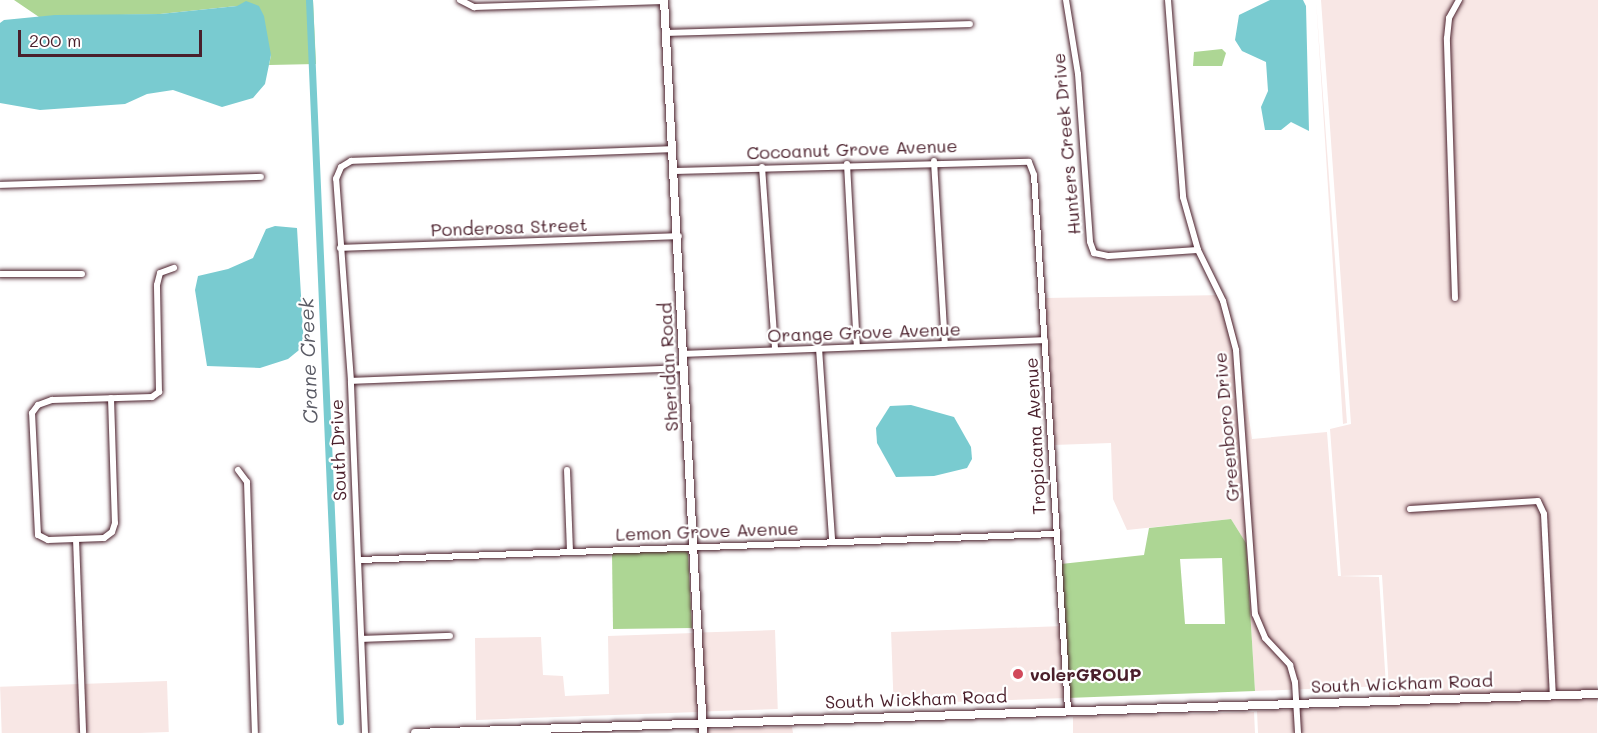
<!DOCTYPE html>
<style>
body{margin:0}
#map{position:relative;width:1598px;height:733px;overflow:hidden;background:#fff;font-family:Mali,sans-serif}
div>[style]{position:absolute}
.built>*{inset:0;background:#f8e7e5;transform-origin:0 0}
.green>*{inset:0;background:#add694}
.water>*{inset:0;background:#79cbd0}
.canal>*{height:7px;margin:-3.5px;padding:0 3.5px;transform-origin:3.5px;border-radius:3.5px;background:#79cbd0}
.roads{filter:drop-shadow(0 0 2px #4a1f2b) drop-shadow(0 0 2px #4a1f2b)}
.street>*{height:6px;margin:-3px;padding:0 3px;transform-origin:3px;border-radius:3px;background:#fff}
.secondary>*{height:8px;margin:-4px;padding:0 4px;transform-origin:4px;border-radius:4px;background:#fff}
.dots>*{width:16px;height:16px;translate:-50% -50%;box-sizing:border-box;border:3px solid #fff;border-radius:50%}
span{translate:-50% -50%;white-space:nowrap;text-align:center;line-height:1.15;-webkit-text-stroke:4.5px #fff;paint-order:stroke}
.street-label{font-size:18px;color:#4a1f2b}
.poi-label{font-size:18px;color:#4a1f2b;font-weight:700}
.left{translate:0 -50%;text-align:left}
.water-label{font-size:20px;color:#5a5b65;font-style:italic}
.scale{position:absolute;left:18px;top:30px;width:184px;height:27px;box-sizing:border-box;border:3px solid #4a1f2b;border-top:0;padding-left:8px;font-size:18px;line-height:21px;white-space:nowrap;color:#4a1f2b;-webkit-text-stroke:4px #fff;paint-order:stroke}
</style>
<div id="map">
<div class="built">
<div style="clip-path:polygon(1316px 0,1347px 423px,1343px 424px,1321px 77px)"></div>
<div style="clip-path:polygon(1321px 0,1598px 0,1597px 733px,1258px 733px,1257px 711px,1390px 706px,1382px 575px,1341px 576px,1330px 429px,1351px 424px)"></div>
<div style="clip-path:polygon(1225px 295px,1237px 337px,1252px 439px,1327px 432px,1338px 576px,1379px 577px,1386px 686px,1255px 691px,1246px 543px,1231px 519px,1127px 530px,1113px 499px,1111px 443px,1053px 445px,1045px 298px)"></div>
<div style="left:1064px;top:626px;width:72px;height:173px;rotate:88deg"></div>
<div style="left:775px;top:630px;width:79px;height:74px;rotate:88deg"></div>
<div style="clip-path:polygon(694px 633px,698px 712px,476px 720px,475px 638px,541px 637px,543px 675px,563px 676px,565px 696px,609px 694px,608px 636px)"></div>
<div style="left:167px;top:681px;width:51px;height:167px;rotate:88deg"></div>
<div style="clip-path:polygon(1254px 712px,1255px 733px,1073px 733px,1073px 717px)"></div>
<div style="clip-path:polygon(792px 727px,793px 733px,706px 733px,706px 730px)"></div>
</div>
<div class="green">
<div style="clip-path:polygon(14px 0,313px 0,316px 64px,269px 65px,271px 55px,237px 6px,160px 14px,39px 17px)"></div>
<div style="clip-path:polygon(1222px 49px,1226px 53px,1222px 66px,1193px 66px,1194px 52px)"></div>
<div style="clip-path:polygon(evenodd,1231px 519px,1246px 543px,1255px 691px,1067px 698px,1061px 564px,1144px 555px,1149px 528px,1231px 519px,1222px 558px,1225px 624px,1185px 624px,1180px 559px,1222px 558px)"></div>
<div style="clip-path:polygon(684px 550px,688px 553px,692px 628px,613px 629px,612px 553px)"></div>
</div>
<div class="water">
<div style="clip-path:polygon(1270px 0,1303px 0,1306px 6px,1309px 131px,1291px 122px,1281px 130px,1265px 130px,1261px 107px,1268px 91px,1266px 62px,1242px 51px,1235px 40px,1239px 15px)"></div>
<div style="clip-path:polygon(246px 1px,259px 6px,264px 16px,271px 55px,265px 84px,253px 98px,222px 107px,173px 90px,147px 94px,125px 104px,40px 110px,0 103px,0 23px,4px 20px,55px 15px,160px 14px,237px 6px)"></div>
<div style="clip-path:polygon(275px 226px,297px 228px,304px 346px,288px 359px,260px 368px,207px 366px,195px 290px,198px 276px,228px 269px,253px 258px,266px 229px)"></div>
<div style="clip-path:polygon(911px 405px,954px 417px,971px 447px,972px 459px,967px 468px,934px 476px,896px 477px,877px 443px,876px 428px,890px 406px)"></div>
</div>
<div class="canal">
<div style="left:309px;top:0;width:722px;rotate:87.54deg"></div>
</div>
<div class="roads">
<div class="street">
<div style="left:460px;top:0;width:16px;rotate:27deg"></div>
<div style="left:474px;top:7px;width:190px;rotate:-1.8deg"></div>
<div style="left:1066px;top:0;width:75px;rotate:80.8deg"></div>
<div style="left:1078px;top:74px;width:168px;rotate:85.9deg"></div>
<div style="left:1090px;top:242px;width:12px;rotate:70deg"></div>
<div style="left:1094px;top:253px;width:14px;rotate:12deg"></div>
<div style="left:1108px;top:256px;width:90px;rotate:-3.8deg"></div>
<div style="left:1168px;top:0;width:198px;rotate:85.6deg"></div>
<div style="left:1183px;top:197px;width:55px;rotate:74.2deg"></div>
<div style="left:1198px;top:250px;width:57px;rotate:63.9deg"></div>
<div style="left:1223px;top:301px;width:51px;rotate:75.1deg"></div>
<div style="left:1236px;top:350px;width:265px;rotate:85.9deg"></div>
<div style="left:1255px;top:614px;width:26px;rotate:67deg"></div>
<div style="left:1265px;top:638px;width:37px;rotate:47deg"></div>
<div style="left:1290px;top:665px;width:18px;rotate:74deg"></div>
<div style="left:1295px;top:682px;width:51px;rotate:86.6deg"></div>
<div style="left:668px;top:33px;width:302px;rotate:-1.7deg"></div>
<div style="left:934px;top:161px;width:183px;rotate:86.6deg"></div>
<div style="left:847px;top:164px;width:183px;rotate:86.9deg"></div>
<div style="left:762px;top:167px;width:183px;rotate:85.9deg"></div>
<div style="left:675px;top:171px;width:354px;rotate:-1.5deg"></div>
<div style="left:1029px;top:162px;width:14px;rotate:69deg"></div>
<div style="left:1034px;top:175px;width:536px;rotate:86.36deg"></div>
<div style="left:0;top:185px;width:261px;rotate:-1.8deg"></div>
<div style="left:340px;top:248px;width:339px;rotate:-2deg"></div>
<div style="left:0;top:274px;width:82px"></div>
<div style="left:1455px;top:298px;width:260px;rotate:-91.8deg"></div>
<div style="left:1447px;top:38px;width:20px;rotate:-84deg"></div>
<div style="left:1449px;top:18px;width:21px;rotate:-61deg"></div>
<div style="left:819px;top:348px;width:193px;rotate:86.1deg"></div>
<div style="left:684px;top:354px;width:361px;rotate:-2.2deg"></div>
<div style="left:351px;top:381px;width:333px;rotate:-2.2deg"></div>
<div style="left:111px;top:398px;width:125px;rotate:88.2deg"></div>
<div style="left:115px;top:523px;width:9px;rotate:108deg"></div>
<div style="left:112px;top:532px;width:10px;rotate:143deg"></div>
<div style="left:104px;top:538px;width:56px;rotate:178deg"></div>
<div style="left:48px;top:540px;width:11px;rotate:-153deg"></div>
<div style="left:38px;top:535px;width:122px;rotate:-92.8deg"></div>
<div style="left:32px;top:413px;width:10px;rotate:-53deg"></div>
<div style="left:38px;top:405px;width:15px;rotate:-20deg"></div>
<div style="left:52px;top:400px;width:100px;rotate:-1.7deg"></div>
<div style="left:152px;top:397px;width:9px;rotate:-36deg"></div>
<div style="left:159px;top:392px;width:107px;rotate:-91.1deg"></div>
<div style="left:157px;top:285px;width:12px;rotate:-76deg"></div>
<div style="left:160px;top:273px;width:15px;rotate:-20deg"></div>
<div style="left:238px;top:470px;width:15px;rotate:53deg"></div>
<div style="left:247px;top:482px;width:251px;rotate:88.2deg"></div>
<div style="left:567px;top:470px;width:81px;rotate:87.9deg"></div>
<div style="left:1410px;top:509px;width:128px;rotate:-3.6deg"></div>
<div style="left:1538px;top:501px;width:14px;rotate:65deg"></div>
<div style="left:1544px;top:514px;width:181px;rotate:87.2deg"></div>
<div style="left:76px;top:539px;width:194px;rotate:87.9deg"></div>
<div style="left:359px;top:560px;width:697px;rotate:-2.14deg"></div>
<div style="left:362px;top:639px;width:88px;rotate:-2deg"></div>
<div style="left:365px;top:733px;width:352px;rotate:-92.3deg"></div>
<div style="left:351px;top:381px;width:203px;rotate:-94.2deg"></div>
<div style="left:336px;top:179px;width:13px;rotate:-67deg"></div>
<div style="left:341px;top:167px;width:12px;rotate:-31deg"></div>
<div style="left:351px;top:161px;width:322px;rotate:-2.1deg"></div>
</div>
<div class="secondary">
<div style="left:664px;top:0;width:734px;rotate:86.95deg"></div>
<div style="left:415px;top:733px;width:1184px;rotate:-1.89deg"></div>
</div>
</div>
<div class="dots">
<div style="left:1018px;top:674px;background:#d1495b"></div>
</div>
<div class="street-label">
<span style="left:1066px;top:144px;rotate:-95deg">Hunters Creek Drive</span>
<span style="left:852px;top:149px;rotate:-2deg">Cocoanut Grove Avenue</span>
<span style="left:509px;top:227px;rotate:-2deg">Ponderosa Street</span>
<span style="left:864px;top:332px;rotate:-2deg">Orange Grove Avenue</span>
<span style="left:668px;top:367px;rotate:-93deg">Sheridan Road</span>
<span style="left:1226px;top:427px;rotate:-95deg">Greenboro Drive</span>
<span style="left:1035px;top:436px;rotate:-93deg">Tropicana Avenue</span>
<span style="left:338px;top:450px;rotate:-92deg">South Drive</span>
<span style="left:707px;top:531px;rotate:-2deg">Lemon Grove Avenue</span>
<span style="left:1402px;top:683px;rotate:-2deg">South Wickham Road</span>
<span style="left:916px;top:699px;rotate:-2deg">South Wickham Road</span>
</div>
<div class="poi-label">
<span class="left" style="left:1030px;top:674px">volerGROUP</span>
</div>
<div class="water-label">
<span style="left:308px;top:361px;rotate:-92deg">Crane Creek</span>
</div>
<div class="scale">200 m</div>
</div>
